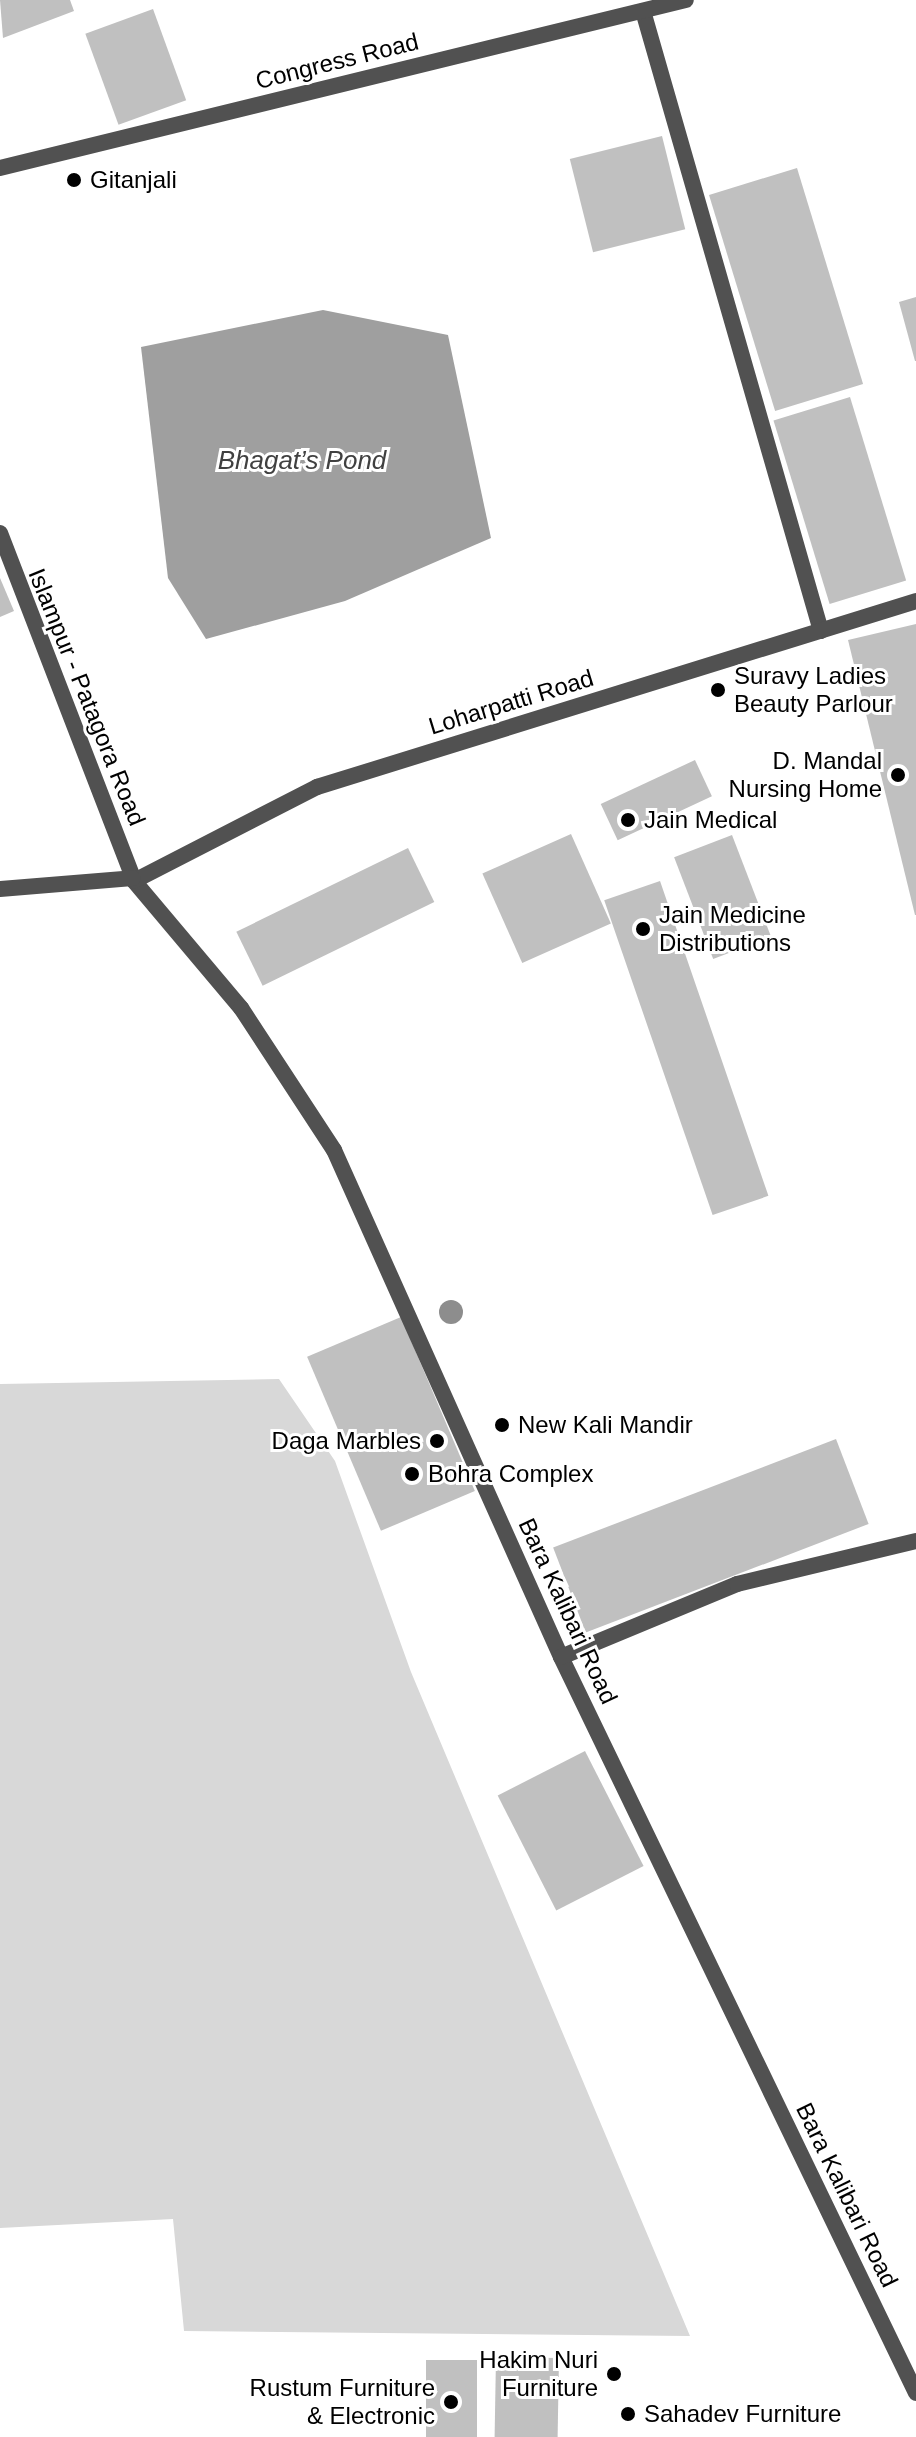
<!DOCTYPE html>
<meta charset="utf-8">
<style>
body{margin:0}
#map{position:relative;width:916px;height:2437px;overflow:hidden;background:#fff;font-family:Helvetica,sans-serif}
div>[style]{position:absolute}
.green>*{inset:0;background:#d8d8d8}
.water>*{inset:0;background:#9f9f9f}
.building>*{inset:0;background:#c0c0c0;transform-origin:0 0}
.street>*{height:16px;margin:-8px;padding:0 8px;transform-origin:8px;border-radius:8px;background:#515151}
.trees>*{width:24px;height:24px;margin:-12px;border-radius:50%;background:#8d8d8d}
.dots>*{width:22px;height:22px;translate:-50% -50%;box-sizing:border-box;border:4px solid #fff;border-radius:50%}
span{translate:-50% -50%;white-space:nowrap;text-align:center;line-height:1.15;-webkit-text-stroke:6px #fff;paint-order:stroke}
.street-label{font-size:24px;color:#000}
.poi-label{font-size:24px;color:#000}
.left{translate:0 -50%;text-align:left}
.right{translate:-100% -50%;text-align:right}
.water-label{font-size:26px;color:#404040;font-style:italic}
</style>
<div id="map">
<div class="green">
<div style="clip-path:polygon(279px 1379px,335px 1461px,411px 1672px,690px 2336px,184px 2331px,173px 2219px,0 2228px,0 1384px)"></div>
</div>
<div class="water">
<div style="clip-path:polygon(323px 310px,448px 335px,491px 538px,345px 601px,206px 639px,168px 578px,141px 347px)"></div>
</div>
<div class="building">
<div style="clip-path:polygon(0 0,70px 0,74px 11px,3px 38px)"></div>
<div style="left:153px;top:9px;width:97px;height:72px;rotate:70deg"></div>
<div style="left:662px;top:136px;width:96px;height:95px;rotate:76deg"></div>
<div style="left:797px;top:168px;width:226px;height:92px;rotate:73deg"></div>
<div style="clip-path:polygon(916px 297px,916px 361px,915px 361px,899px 302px)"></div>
<div style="left:850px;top:397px;width:192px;height:80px;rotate:73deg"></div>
<div style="clip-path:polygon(0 578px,14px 611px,0 617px)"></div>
<div style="clip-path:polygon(916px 624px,916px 915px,915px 915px,848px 640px)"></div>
<div style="left:695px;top:760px;width:40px;height:104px;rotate:65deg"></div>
<div style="left:571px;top:834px;width:98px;height:97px;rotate:66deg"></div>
<div style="left:732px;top:835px;width:109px;height:62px;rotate:69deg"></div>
<div style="left:408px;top:848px;width:60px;height:191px;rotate:64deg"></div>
<div style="left:660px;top:881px;width:333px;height:59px;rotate:71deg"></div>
<div style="left:401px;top:1317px;width:189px;height:102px;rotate:67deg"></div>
<div style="left:836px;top:1439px;width:91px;height:303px;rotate:69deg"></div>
<div style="left:585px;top:1751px;width:129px;height:98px;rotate:63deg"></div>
<div style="left:496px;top:2357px;width:63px;height:80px;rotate:1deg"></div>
<div style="left:426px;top:2360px;width:51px;height:77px"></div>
</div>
<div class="street">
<div style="left:643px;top:11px;width:645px;rotate:73.98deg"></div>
<div style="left:0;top:168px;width:706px;rotate:-13.76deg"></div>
<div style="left:0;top:533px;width:373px;rotate:68.9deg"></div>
<div style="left:134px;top:881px;width:166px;rotate:49.9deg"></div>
<div style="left:241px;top:1008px;width:170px;rotate:56.8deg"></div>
<div style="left:334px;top:1150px;width:555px;rotate:65.88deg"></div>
<div style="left:561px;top:1657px;width:817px;rotate:64.25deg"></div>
<div style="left:134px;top:881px;width:206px;rotate:-27.2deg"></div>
<div style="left:317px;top:787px;width:627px;rotate:-17.25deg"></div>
<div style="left:0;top:889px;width:133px;rotate:-4.7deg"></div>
<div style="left:561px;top:1657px;width:191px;rotate:-22.5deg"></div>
<div style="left:737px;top:1584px;width:184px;rotate:-13.5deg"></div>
</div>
<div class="trees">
<div style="left:451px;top:1312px"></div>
</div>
<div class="dots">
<div style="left:74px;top:180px;background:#000"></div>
<div style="left:718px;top:690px;background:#000"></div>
<div style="left:898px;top:775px;background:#000"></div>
<div style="left:628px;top:820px;background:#000"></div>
<div style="left:643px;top:929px;background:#000"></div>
<div style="left:502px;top:1425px;background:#000"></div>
<div style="left:437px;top:1441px;background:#000"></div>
<div style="left:412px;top:1474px;background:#000"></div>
<div style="left:614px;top:2374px;background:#000"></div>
<div style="left:451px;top:2402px;background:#000"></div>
<div style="left:628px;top:2414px;background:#000"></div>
</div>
<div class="street-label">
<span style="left:337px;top:61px;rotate:-14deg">Congress Road</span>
<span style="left:87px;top:697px;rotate:68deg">Islampur - Patagora Road</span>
<span style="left:511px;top:702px;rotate:-17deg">Loharpatti Road</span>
<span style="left:568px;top:1611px;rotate:65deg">Bara Kalibari Road</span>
<span style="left:847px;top:2195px;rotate:64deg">Bara Kalibari Road</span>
</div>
<div class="poi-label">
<span class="left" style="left:90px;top:180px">Gitanjali</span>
<span class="left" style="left:734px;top:690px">Suravy Ladies<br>Beauty Parlour</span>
<span class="right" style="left:882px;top:775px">D. Mandal<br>Nursing Home</span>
<span class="left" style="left:644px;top:820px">Jain Medical</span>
<span class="left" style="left:659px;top:929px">Jain Medicine<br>Distributions</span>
<span class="left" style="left:518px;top:1425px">New Kali Mandir</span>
<span class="right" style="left:421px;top:1441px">Daga Marbles</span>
<span class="left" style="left:428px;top:1474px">Bohra Complex</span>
<span class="right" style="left:598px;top:2374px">Hakim Nuri<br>Furniture</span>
<span class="right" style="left:435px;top:2402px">Rustum Furniture<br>&amp; Electronic</span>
<span class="left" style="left:644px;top:2414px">Sahadev Furniture</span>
</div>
<div class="water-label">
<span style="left:302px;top:461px">Bhagat’s Pond</span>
</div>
</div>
